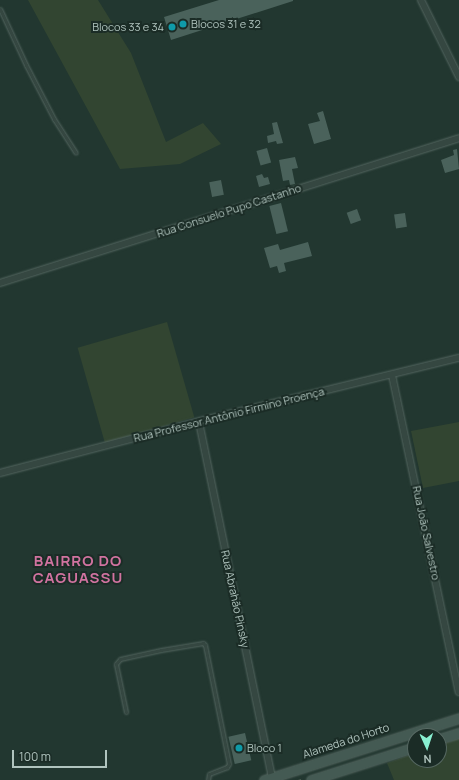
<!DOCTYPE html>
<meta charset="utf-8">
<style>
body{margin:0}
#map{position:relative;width:459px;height:780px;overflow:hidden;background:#223730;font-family:Manrope,sans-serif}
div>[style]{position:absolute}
.green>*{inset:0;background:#324531;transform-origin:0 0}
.building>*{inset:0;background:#4a625b;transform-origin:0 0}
.path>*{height:1px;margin-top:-0.5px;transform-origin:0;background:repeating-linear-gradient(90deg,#4c6052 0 3px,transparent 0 6px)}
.roads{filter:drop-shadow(0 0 1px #53655f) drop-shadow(0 0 1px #53655f)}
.lane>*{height:3px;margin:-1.5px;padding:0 1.5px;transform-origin:1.5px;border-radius:1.5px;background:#354741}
.street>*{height:6px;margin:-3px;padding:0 3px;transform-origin:3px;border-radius:3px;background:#354741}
.secondary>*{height:9px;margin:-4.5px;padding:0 4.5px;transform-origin:4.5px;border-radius:4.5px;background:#445a53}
.dots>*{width:11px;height:11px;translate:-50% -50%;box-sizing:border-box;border:2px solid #1b2c26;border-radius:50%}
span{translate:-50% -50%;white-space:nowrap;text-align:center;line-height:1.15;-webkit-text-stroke:4px #1b2c26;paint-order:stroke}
.poi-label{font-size:11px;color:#b0c4be}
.left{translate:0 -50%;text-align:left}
.right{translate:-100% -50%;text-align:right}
.street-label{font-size:11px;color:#b0c4be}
.district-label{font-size:15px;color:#d173a0;font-weight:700;letter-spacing:1px}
.north{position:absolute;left:407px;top:728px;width:40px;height:40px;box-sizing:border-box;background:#1b2c26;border:1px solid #576963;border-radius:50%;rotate:177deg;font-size:11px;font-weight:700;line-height:16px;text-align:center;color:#b0c4be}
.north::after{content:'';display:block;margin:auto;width:14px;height:18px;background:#88f0d1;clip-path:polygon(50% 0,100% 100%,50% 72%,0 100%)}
.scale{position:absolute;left:12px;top:750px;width:95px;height:18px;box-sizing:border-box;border:2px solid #b0c4be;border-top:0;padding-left:5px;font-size:12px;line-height:14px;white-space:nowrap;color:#b0c4be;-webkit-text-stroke:3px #1b2c26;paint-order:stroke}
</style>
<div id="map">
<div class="green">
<div style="clip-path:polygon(28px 0,98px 0,131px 53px,166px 142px,203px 123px,221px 144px,180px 164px,120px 169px)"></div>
<div style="left:167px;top:322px;width:99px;height:93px;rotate:74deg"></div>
<div style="clip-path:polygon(459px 422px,459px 481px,423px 488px,411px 431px)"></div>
<div style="clip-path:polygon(459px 738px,459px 780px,394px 780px,387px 763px,415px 753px,415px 760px,439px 760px,439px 745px)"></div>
</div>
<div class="building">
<div style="clip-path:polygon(219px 0,293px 0,293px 1px,171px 40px,164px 17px)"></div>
<div style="clip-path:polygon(323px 111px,331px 139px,314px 144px,308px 124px,320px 121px,317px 113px)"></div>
<div style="clip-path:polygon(277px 122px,283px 143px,277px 144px,276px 141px,268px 143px,267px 136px,274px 134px,272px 123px)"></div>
<div style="left:267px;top:148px;width:15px;height:11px;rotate:74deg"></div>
<div style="clip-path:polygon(457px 149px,459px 169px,445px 173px,441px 160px,454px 155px,453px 150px)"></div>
<div style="clip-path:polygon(295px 157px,298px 168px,292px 169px,295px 184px,290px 185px,289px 180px,283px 181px,279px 160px)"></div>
<div style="clip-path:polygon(262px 174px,264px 178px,268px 177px,270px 184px,259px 187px,256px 176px)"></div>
<div style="left:221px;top:180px;width:15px;height:12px;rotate:79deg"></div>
<div style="left:281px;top:203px;width:29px;height:12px;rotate:76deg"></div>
<div style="left:357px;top:209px;width:12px;height:11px;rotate:70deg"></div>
<div style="left:405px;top:213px;width:14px;height:11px;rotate:82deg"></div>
<div style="clip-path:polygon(308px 242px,312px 256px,284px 263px,286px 271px,279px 273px,277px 266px,270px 268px,264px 248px,278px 244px,280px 250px)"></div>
<div style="left:245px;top:733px;width:28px;height:17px;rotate:77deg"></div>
</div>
<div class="path">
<div style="left:298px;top:780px;width:6px;rotate:-18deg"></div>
</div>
<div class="roads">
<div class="lane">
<div style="left:0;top:9px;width:62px;rotate:65.1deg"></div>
<div style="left:26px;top:65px;width:61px;rotate:62.6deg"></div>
<div style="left:54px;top:119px;width:40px;rotate:57.1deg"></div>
<div style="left:126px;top:712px;width:49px;rotate:-101.8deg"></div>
<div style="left:116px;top:664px;width:6px;rotate:-51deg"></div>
<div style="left:120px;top:659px;width:42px;rotate:-12.4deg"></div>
<div style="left:161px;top:650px;width:43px;rotate:-9.5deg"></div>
<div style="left:203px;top:643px;width:3px;rotate:45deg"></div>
<div style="left:205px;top:645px;width:121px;rotate:78.6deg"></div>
<div style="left:229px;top:764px;width:4px;rotate:124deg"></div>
<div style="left:227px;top:767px;width:19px;rotate:159deg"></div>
<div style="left:209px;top:774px;width:6px;rotate:99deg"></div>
</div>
<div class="street">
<div style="left:421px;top:0;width:86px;rotate:63.7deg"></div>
<div style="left:0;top:283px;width:481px;rotate:-17.5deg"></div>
<div style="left:392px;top:375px;width:324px;rotate:78.1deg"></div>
<div style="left:199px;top:422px;width:362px;rotate:78.4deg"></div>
<div style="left:0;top:473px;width:215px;rotate:-14.6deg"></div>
<div style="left:208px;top:419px;width:258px;rotate:-13.7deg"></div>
</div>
<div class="secondary">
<div style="left:439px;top:739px;width:21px;rotate:-17deg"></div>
<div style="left:264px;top:780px;width:205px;rotate:-17.6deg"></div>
<div style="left:311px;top:780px;width:109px;rotate:-17.6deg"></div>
</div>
</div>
<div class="dots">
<div style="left:183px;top:24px;background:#0f9aa8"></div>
<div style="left:172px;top:27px;background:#0f9aa8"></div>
<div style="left:239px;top:748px;background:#0f9aa8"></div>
</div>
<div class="poi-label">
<span class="left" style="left:191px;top:24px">Blocos 31 e 32</span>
<span class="right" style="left:164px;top:27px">Blocos 33 e 34</span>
<span class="left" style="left:247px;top:748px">Bloco 1</span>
</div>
<div class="street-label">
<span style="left:229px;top:211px;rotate:-18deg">Rua Consuelo Pupo Castanho</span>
<span style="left:229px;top:415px;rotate:-14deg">Rua Professor Antônio Firmino Proença</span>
<span style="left:426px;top:533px;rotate:78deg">Rua João Salvestro</span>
<span style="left:235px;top:599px;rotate:78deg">Rua Abrahão Pinsky</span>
<span style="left:346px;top:741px;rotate:-18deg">Alameda do Horto</span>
</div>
<div class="district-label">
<span style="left:78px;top:569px">BAIRRO DO<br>CAGUASSU</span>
</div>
<div class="north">N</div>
<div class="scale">100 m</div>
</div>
